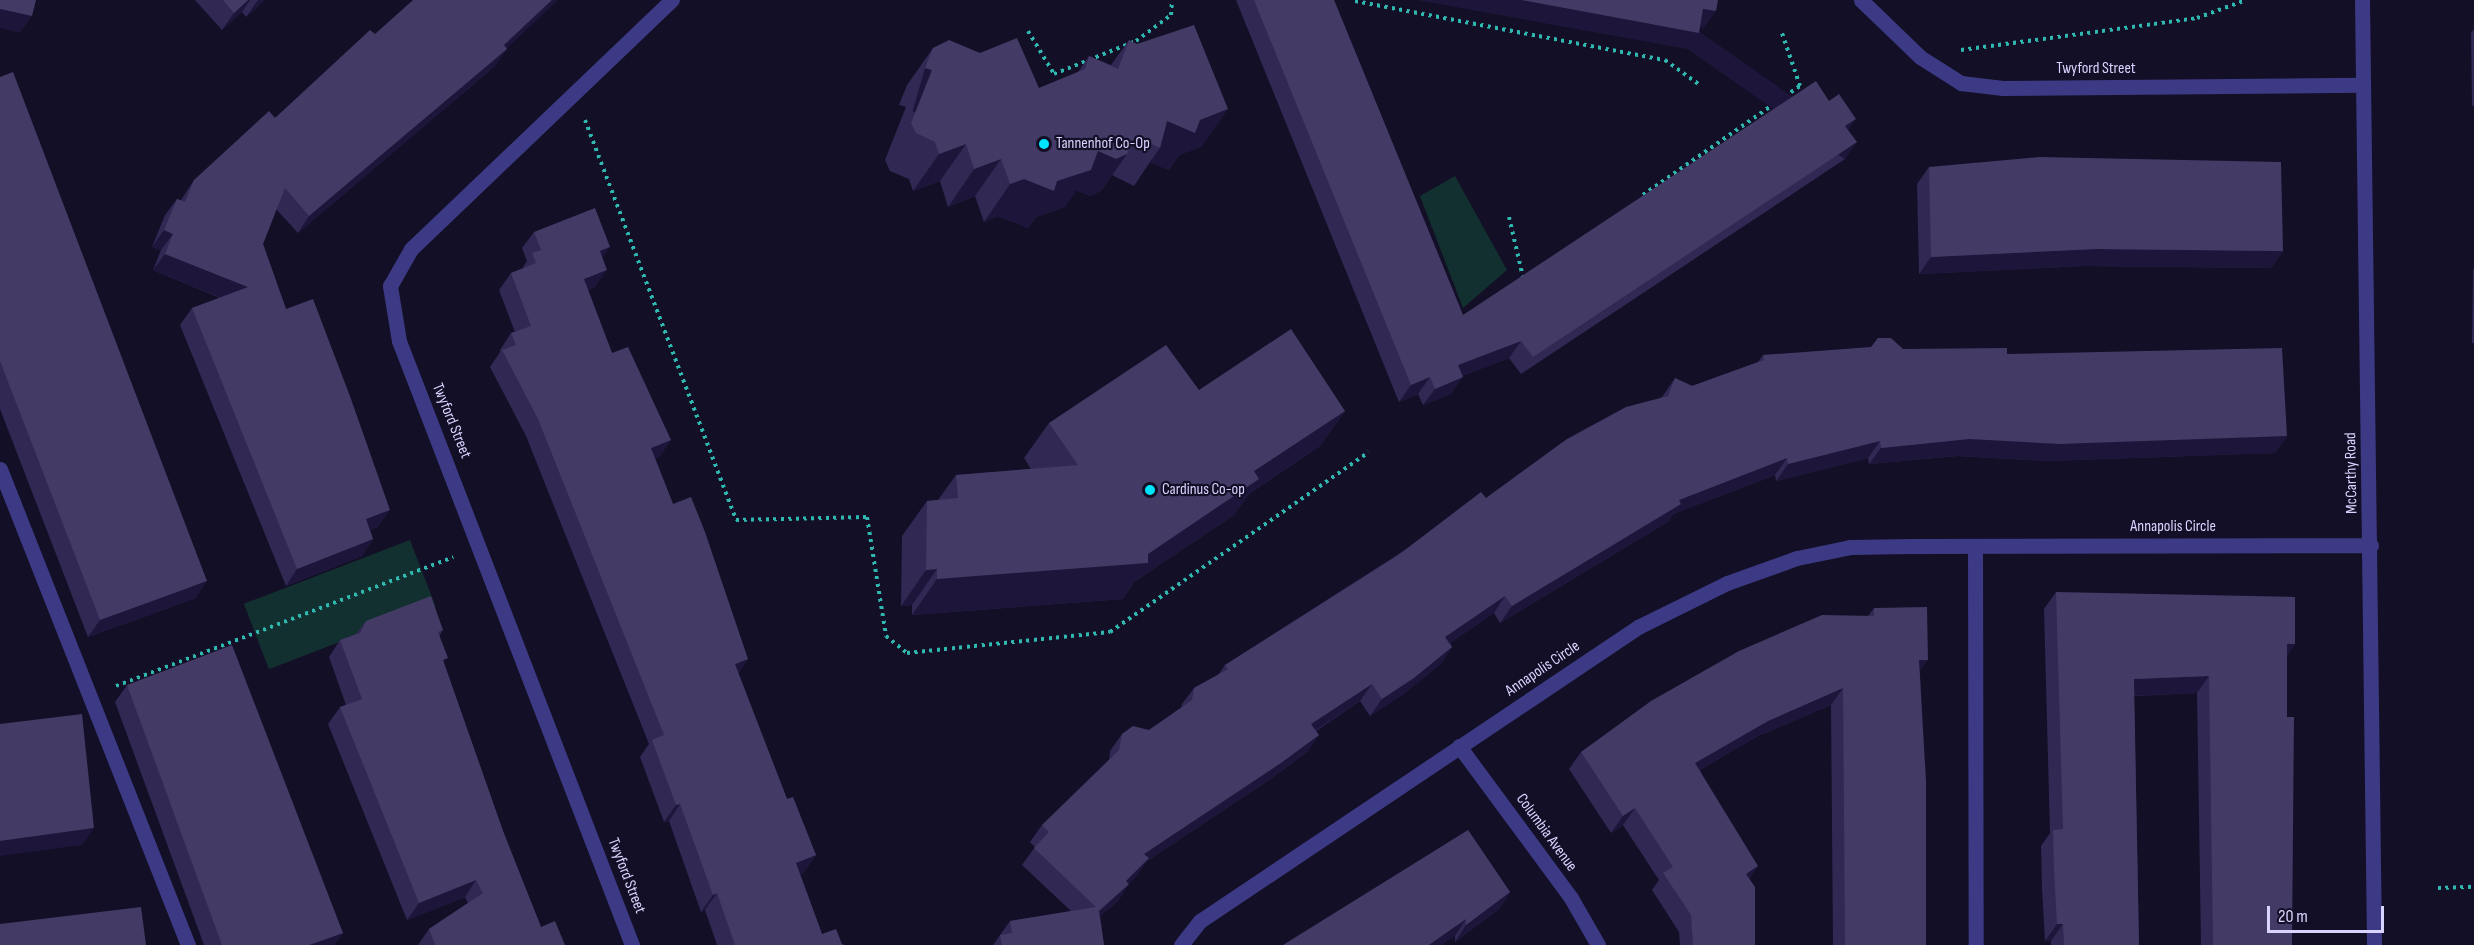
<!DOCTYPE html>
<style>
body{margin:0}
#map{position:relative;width:2474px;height:945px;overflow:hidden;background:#130f26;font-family:"Sofia Sans Condensed",sans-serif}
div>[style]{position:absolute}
.green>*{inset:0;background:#12302f;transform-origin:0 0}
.path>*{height:4px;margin-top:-2px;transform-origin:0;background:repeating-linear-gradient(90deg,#2fb8b0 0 3px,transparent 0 7.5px)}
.service>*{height:15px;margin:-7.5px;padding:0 7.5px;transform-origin:7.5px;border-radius:7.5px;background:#3d3a85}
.minor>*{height:15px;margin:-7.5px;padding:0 7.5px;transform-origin:7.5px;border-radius:7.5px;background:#3d3a85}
.tertiary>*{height:15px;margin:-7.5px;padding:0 7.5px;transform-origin:7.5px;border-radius:7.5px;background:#3d3a85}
.wall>*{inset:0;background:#312854}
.shaded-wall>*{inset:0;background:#1d163a;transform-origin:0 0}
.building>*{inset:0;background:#433a66}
.dots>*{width:16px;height:16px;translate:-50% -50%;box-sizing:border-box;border:3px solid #130f26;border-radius:50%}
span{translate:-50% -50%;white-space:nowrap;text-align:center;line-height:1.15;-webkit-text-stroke:4.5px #130f26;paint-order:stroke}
.street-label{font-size:16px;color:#d9d4ff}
.poi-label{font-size:16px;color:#d9d4ff}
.left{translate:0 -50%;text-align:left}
.scale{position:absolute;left:2267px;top:906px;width:117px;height:27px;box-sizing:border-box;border:3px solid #d9d4ff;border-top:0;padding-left:8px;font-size:18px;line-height:21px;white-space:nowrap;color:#d9d4ff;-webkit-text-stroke:4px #130f26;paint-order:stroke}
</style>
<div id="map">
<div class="green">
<div style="clip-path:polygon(1455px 176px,1507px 270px,1463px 308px,1420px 196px)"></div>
<div style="left:410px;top:540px;width:70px;height:178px;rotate:69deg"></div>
</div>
<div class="path">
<div style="left:1355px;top:1px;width:316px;rotate:10.8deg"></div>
<div style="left:1665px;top:60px;width:44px;rotate:35.8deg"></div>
<div style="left:1028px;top:31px;width:50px;rotate:58.8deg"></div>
<div style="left:1054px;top:74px;width:88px;rotate:-21.9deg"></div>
<div style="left:1136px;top:41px;width:44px;rotate:-36.6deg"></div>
<div style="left:1171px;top:15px;width:15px;rotate:-86deg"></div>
<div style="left:1961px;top:50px;width:238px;rotate:-7.7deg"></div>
<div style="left:2197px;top:18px;width:52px;rotate:-20.2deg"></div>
<div style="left:585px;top:120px;width:428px;rotate:69.3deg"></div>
<div style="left:736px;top:520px;width:131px;rotate:-1.3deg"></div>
<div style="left:867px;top:517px;width:121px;rotate:80.9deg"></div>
<div style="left:886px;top:636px;width:27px;rotate:39deg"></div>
<div style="left:907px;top:653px;width:204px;rotate:-5.9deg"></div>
<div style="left:1110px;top:632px;width:315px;rotate:-34.8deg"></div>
<div style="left:1643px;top:195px;width:191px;rotate:-34.8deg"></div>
<div style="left:1800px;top:86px;width:56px;rotate:-108.8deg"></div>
<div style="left:1509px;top:217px;width:62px;rotate:76.9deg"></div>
<div style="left:116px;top:686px;width:361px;rotate:-20.9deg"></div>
<div style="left:2438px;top:888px;width:36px;rotate:-2deg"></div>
</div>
<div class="service">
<div style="left:0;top:469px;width:512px;rotate:68.45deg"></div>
</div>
<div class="minor">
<div style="left:1861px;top:0;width:82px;rotate:44deg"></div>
<div style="left:1920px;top:57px;width:49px;rotate:32.4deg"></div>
<div style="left:1961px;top:83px;width:42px;rotate:6.8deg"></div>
<div style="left:2003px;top:88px;width:360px;rotate:-0.5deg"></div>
<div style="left:1975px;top:546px;width:399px;rotate:89.9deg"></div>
<div style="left:1459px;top:746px;width:189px;rotate:53.6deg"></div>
<div style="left:1571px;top:898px;width:54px;rotate:60.1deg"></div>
<div style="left:632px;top:945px;width:647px;rotate:-111.09deg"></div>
<div style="left:399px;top:341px;width:56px;rotate:-99.3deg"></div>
<div style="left:390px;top:286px;width:43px;rotate:-60.4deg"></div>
<div style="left:411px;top:249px;width:361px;rotate:-43.7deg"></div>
<div style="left:1181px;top:945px;width:31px;rotate:-52deg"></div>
<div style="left:1200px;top:921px;width:528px;rotate:-33.87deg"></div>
<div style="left:1638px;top:627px;width:99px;rotate:-26.3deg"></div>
<div style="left:1727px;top:583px;width:74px;rotate:-19.7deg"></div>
<div style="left:1797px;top:558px;width:54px;rotate:-11.7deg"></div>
<div style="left:1850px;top:547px;width:61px;rotate:-0.9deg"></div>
<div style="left:1911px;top:546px;width:460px;rotate:-0.1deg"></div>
</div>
<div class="tertiary">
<div style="left:2362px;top:0;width:945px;rotate:89.27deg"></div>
</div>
<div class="wall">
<div style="clip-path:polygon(195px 0,265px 0,246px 17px,242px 12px,222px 30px)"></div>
<div style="clip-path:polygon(1236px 0,1334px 0,1463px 315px,1848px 130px,1845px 159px,1521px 374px,1509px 358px,1462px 376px,1451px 394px,1423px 405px,1418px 394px,1399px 402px)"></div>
<div style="clip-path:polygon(2474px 29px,2474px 106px,2472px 106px,2471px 33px)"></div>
<div style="clip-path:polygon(375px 34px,507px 48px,495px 66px,298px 233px,276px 209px,263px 244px,286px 309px,378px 527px,370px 530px,373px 539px,362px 556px,286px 586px,180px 325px,192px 308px,220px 298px,153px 270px,161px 250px,152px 247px,165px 215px,177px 199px,181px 200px,194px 180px,275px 118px)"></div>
<div style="clip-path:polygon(1129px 40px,1202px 146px,1179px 155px,1169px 170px,1150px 162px,1134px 186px,1112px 175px,1101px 191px,1090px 196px,1076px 190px,1065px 207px,1036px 217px,1028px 228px,998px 216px,984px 222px,975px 196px,948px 207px,940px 181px,913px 191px,909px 179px,890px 171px,885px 160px,906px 107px,899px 105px,907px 85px,933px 48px,980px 53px,1039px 88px,1078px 72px,1089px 56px,1111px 65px)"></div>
<div style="clip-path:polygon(0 77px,196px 598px,88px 637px,0 409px)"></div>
<div style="clip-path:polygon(1929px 167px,2283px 251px,2271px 268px,2084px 266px,1919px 274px,1917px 184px)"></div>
<div style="clip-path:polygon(534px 232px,602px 258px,595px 287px,588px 290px,612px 353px,671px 440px,659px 457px,655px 458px,673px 504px,748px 659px,738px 674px,787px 799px,816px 855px,804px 872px,800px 874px,822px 934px,844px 945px,717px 945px,705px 910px,701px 912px,669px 821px,664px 822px,640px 757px,649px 744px,526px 436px,490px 367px,500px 352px,500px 350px,511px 333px,515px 332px,499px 290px,511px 273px,522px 269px,527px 261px,522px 248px)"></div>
<div style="clip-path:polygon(2474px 268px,2474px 343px,2472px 343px,2473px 270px)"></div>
<div style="clip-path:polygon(1903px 349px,2007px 354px,2287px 436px,2275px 453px,2047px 461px,1957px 456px,1869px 464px,1868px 458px,1776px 481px,1775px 475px,1673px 514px,1669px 521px,1500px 623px,1494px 613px,1450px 643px,1452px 647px,1441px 664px,1402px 695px,1370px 716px,1360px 701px,1316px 731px,1319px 735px,1307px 752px,1269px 780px,1147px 861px,1137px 875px,1129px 883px,1118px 901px,1100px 916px,1104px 945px,993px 945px,1010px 921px,1071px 911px,1022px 865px,1035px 847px,1030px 842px,1042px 825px,1109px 761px,1110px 751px,1122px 734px,1149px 730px,1181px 708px,1182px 704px,1194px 688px,1218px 675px,1225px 665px,1486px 498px,1662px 397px,1675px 378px,1692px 386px,1758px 362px,1763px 355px)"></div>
<div style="clip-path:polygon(1199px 390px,1345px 411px,1320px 446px,1249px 494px,1234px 515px,1134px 582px,1123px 599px,912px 615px,912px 605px,901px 606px,902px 536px,927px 501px,938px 500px,956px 475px,1031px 469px,1024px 458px,1049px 423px)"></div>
<div style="clip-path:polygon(2056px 592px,2295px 644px,2287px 655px,2287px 717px,2292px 945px,2201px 945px,2197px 693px,2134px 696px,2139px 945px,2051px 945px,2051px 941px,2045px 941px,2042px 888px,2041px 846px,2050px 833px,2044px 609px)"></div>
<div style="clip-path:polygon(1874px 608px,1920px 671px,1926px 945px,1833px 945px,1831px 705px,1756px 737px,1700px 770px,1749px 879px,1755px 945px,1680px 945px,1679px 932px,1652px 890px,1659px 880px,1623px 825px,1611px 833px,1569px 769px,1581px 752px,1868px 616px)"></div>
<div style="clip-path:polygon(366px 621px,443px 630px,439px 636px,444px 664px,503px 831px,541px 927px,565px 945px,418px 945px,429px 929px,468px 903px,465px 897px,407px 920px,328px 724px,340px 707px,346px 705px,329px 657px,340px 640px,356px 634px)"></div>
<div style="clip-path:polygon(127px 685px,343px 933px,334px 945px,204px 945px,115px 702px)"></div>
<div style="clip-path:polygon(1468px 830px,1510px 892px,1499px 909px,1455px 942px,1455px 936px)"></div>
</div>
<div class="shaded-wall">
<div style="clip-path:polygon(248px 0,250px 0,242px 12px,222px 30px,234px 13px)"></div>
<div style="clip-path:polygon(258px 0,265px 0,246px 17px)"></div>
<div style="clip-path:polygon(552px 0,558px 0,504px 51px,507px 49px,495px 66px,298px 233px,309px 216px,504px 45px)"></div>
<div style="clip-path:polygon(1417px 0,1521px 0,1699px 33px,1687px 49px)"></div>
<div style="clip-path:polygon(0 9px,32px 16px,20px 33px,0 28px)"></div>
<div style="clip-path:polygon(1703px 9px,1716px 11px,1704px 28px,1691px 26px)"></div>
<div style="left:925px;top:68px;width:7px;height:45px;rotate:16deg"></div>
<div style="clip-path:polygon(1228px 109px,1202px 146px,1179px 155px,1169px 170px,1150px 162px,1160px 148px,1167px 121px,1200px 120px)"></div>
<div style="clip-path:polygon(1856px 119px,1844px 136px,1845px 126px)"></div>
<div style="left:1857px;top:142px;width:21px;height:389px;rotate:125deg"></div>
<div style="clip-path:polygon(966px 144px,940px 181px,913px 191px,939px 154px)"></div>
<div style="clip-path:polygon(1098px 151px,1127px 154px,1101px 191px,1090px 196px,1076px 190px,1065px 207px,1036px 217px,1028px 228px,998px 216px,984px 222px,1010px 184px,1024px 179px,1057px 181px)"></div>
<div style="clip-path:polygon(1001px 159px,975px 196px,948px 207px,974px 169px)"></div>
<div style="clip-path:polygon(164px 230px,173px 234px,161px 250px,152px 247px)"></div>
<div style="clip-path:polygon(610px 247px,598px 264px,600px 251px)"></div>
<div style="clip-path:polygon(2096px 249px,2283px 251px,2271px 268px,2084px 266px,1919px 274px,1931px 257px)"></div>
<div style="clip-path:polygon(165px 254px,248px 287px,236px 304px,153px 270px)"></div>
<div style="clip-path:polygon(607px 270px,595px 287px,572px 296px,584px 279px)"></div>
<div style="clip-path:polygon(1521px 341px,1509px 358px,1446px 382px,1458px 365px)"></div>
<div style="clip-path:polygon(1430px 377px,1418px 394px,1399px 402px,1411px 385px)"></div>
<div style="clip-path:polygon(1463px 377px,1451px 394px,1423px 405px,1435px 389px)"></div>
<div style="clip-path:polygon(1345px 411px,1320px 446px,1249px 494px,1234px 515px,1134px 582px,1123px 599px,912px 615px,937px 579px,1148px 554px,1254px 471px)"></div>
<div style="clip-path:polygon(2287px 436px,2275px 453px,2047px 461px,1957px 456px,1869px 464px,1881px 448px,1969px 439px)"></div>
<div style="clip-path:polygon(671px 440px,659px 457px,639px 464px,651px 448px)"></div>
<div style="clip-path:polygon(1880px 441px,1868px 458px,1776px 481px,1788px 464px)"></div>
<div style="clip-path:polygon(1787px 458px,1775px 475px,1673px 514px,1669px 521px,1500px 623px,1512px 606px,1679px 500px)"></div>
<div style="clip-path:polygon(390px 510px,378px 527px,354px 536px,366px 519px)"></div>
<div style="clip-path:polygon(373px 539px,362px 556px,286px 586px,297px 569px)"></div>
<div style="clip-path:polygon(937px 569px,912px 605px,901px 606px,926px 570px)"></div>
<div style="clip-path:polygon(207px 581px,196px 598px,88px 637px,100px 620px)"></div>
<div style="clip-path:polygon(1505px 596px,1494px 613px,1434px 654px,1445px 637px)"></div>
<div style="clip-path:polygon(2287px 644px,2295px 644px,2284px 661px)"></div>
<div style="clip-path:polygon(1452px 647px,1441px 664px,1402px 695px,1370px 716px,1382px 699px)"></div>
<div style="clip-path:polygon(748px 659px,737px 676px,735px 664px)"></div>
<div style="clip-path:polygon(1919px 660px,1928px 660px,1916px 677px)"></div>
<div style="clip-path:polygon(2209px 676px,2197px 693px,2122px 696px,2134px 679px)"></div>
<div style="clip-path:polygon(1372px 684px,1360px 701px,1299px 741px,1311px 724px)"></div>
<div style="clip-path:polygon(1843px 688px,1831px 705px,1756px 737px,1683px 780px,1695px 763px,1768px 721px)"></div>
<div style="clip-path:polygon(1319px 735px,1307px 752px,1269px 780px,1147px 861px,1137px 875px,1116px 896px,1129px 884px,1118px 901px,1087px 928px,1099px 911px,1126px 881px,1144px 854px)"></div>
<div style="clip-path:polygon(680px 804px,669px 821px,664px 822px,676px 805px)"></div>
<div style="clip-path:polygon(1635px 808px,1623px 825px,1611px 833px,1623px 816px)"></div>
<div style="clip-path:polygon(94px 828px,82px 845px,0 856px,0 841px)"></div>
<div style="clip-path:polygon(816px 855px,804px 872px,784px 880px,796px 863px)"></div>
<div style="clip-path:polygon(1758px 866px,1747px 883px,1746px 874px)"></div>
<div style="clip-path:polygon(476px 880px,465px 897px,407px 920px,419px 903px)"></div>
<div style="clip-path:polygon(1510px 892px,1499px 909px,1455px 942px,1466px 925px)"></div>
<div style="clip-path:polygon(717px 893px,705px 910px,701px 912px,713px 895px)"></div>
<div style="clip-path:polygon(1466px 919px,1455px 936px,1442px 945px,1429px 945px)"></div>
<div style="clip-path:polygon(2057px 924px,2063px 924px,2051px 941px,2045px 941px)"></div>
<div style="clip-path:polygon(343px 933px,334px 945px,309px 945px)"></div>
</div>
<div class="building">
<div style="clip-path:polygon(0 0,36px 0,32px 16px,0 9px)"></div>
<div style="clip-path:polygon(223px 0,248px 0,234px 13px)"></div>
<div style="clip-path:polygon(413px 0,552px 0,504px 45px,507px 49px,309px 216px,285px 188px,263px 244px,286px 309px,313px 299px,351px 399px,390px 510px,366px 519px,373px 539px,297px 569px,192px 308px,248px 287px,165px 254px,173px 234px,164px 230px,177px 199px,185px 202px,194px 180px,269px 111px,275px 118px,370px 30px,375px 34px)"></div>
<div style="clip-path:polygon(1254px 0,1334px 0,1463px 315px,1816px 81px,1829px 101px,1839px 94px,1856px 119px,1845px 126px,1857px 142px,1533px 357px,1521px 341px,1458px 365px,1463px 377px,1435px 389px,1430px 377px,1411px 385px)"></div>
<div style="clip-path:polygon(1521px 0,1718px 0,1716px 11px,1703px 9px,1699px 33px)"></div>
<div style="clip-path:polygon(1194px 25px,1228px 109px,1200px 120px,1195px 133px,1167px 121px,1160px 148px,1135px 136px,1127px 154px,1116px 159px,1098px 151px,1091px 170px,1057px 181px,1054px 191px,1024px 179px,1010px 184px,1001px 159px,974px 169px,966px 144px,939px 154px,935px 142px,916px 133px,911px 123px,932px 70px,925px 68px,933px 48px,949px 40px,980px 53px,1017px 38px,1039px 88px,1085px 69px,1089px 56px,1118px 69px,1129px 40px,1137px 44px)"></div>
<div style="clip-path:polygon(13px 72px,207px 581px,100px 620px,0 361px,0 77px)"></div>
<div style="clip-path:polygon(2039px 157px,2281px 162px,2283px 251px,2096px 249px,1931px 257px,1929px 167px)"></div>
<div style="clip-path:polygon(595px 208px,610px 247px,600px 251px,607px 270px,584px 279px,612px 353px,628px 347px,671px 440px,651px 448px,673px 504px,691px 497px,705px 532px,748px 659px,735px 664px,787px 799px,793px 797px,816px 855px,796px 863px,822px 934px,836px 929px,842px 944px,844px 945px,735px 945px,717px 893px,713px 895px,680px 804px,676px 805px,652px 740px,664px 735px,538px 419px,502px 350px,516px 345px,511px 333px,531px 326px,511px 273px,536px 263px,532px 253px,541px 250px,534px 232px)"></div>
<div style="clip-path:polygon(1291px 329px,1345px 411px,1254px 471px,1259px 479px,1148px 554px,1148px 563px,937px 579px,937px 569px,926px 570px,927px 501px,958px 498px,956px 475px,1078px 465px,1049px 423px,1166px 345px,1199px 390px)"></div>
<div style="clip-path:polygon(1878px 338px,1891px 338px,1903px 349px,2007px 348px,2007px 354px,2282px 348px,2287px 436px,2059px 444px,1969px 439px,1881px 448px,1880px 441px,1788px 464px,1787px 458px,1679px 500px,1681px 504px,1512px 606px,1505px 596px,1445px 637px,1452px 647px,1414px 678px,1382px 699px,1372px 684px,1311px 724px,1319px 735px,1281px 763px,1144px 854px,1149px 858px,1126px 881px,1129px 884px,1099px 911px,1104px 945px,1002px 945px,1000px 935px,1012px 933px,1010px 921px,1096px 907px,1034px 848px,1049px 832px,1042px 825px,1119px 750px,1122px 734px,1133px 726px,1149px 730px,1192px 700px,1194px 688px,1228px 669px,1225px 665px,1397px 556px,1481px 492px,1486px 498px,1567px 439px,1626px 407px,1668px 396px,1675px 378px,1692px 386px,1764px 360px,1763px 355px,1871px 347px)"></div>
<div style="clip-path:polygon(2056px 592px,2295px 597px,2295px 644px,2287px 644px,2287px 717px,2294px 717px,2292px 945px,2213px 945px,2209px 676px,2134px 679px,2139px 945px,2064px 945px,2063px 924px,2057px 924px,2054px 871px,2053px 830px,2063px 829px)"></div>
<div style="clip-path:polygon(431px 596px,443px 630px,438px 632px,448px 658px,443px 660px,503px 831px,541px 927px,555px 921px,565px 945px,435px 945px,429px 929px,483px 893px,476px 880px,419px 903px,340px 707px,362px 699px,340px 640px,360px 633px,366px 621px)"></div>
<div style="clip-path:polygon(1927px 607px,1928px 660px,1919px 660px,1926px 781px,1926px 945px,1845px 945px,1843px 688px,1768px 721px,1695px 763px,1758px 866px,1746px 874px,1755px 887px,1755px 945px,1693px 945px,1691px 915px,1663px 873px,1673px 867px,1635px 808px,1623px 816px,1581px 752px,1651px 701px,1739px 651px,1822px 615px,1874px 616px,1874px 608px)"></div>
<div style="clip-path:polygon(232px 645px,343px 933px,309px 945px,222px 945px,127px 685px)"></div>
<div style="clip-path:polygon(82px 714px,94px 828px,0 841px,0 724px)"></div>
<div style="clip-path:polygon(1468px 830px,1510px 892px,1466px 925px,1466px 919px,1429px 945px,1283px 945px)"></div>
<div style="clip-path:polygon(141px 907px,146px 945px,0 945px,0 924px)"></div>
</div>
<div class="dots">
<div style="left:1044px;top:144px;background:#00e5ff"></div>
<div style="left:1150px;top:490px;background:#00e5ff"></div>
</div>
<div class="street-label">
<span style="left:2096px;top:69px">Twyford Street</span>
<span style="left:451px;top:421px;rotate:68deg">Twyford Street</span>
<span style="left:2352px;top:473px;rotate:-91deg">McCarthy Road</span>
<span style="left:2173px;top:527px">Annapolis Circle</span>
<span style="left:1543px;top:669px;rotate:-34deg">Annapolis Circle</span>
<span style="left:1546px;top:833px;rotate:54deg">Columbia Avenue</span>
<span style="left:626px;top:876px;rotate:69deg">Twyford Street</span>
</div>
<div class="poi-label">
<span class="left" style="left:1056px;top:144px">Tannenhof Co-Op</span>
<span class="left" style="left:1162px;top:490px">Cardinus Co-op</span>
</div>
<div class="scale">20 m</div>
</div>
